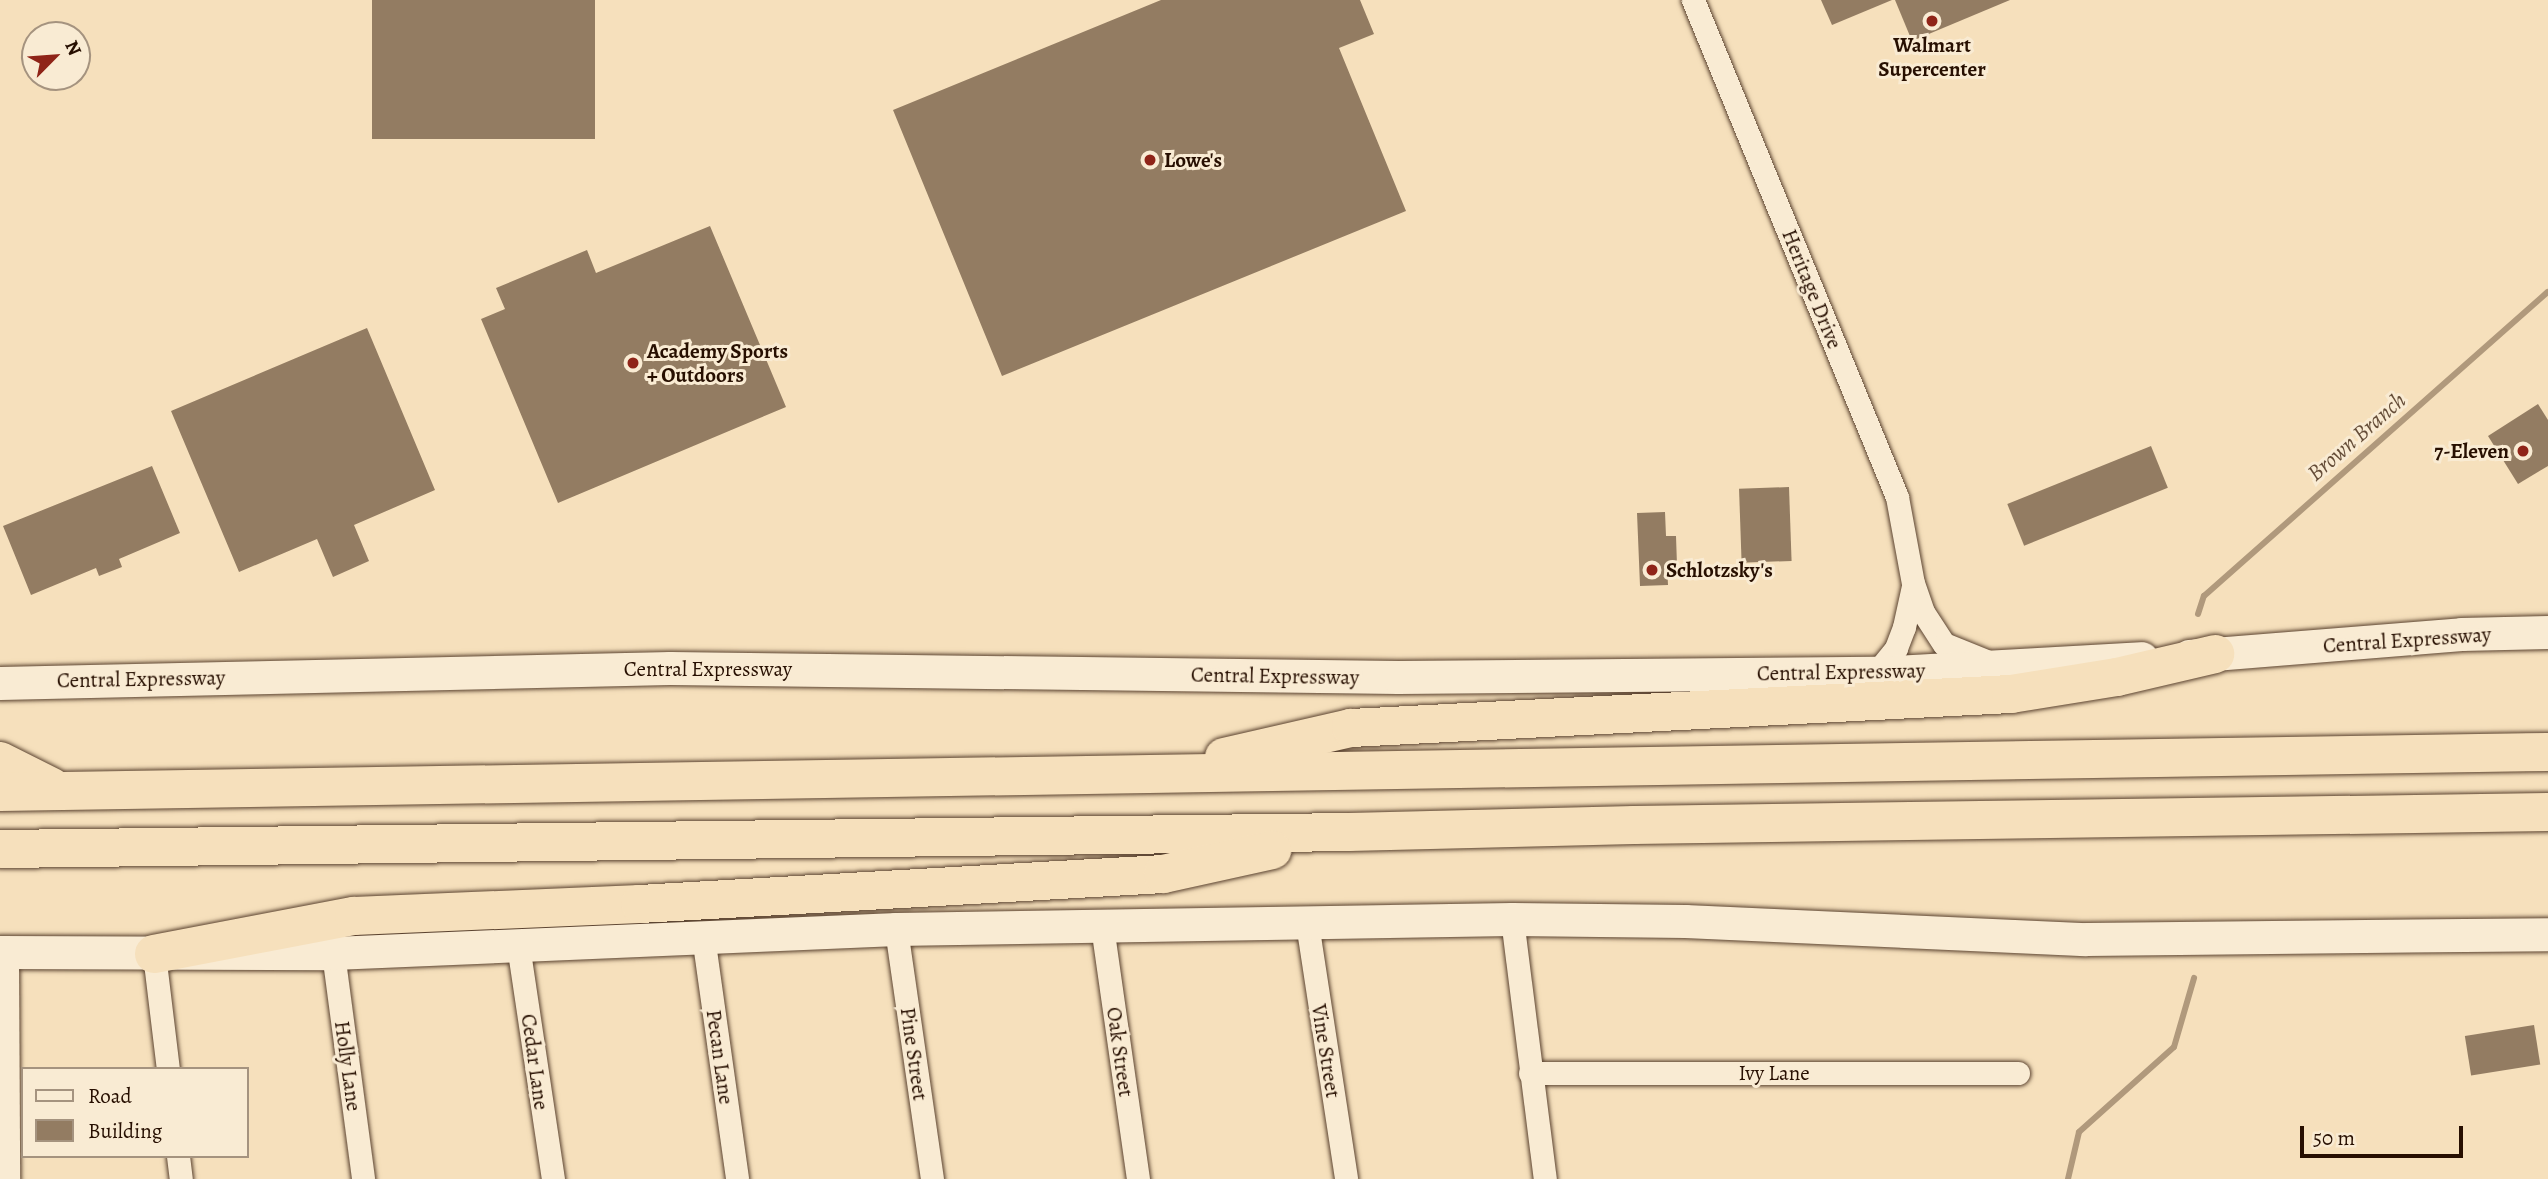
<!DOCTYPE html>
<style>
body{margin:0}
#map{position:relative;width:2548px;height:1179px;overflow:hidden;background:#f6e0bc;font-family:Alegreya,serif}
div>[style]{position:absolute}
.stream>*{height:6px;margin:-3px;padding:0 3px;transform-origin:3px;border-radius:3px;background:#b0997c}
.building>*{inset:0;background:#937c62;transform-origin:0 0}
.roads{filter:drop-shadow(0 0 2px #5b4330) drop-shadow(0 0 2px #5b4330)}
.street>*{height:23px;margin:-11.5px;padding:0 11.5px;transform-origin:11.5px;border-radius:11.5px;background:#f9ebd3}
.secondary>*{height:33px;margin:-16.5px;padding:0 16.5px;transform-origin:16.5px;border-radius:16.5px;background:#f9ebd3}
.highway>*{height:38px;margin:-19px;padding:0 19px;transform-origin:19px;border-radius:19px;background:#f6e0bc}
.dots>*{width:19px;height:19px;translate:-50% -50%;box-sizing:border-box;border:4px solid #f9ebd3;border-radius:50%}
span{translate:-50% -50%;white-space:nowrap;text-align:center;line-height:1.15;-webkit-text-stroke:6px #f9ebd3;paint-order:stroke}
.poi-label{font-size:21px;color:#270f01;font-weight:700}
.left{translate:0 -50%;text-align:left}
.right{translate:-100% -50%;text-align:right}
.street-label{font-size:21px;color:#270f01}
.water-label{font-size:23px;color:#654d38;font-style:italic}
.legend{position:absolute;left:21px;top:1067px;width:228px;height:91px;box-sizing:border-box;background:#f9ebd3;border:2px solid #a5937f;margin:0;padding:9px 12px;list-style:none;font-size:21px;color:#270f01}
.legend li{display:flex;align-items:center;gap:14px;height:35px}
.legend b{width:35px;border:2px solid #a5937f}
.north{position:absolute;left:21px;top:21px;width:70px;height:70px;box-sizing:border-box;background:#f9ebd3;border:2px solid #a5937f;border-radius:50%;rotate:65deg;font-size:19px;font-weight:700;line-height:28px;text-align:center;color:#270f01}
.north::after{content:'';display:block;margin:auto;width:24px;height:32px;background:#8f2418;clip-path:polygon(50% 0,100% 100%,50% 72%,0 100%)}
.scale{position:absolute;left:2300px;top:1126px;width:163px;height:32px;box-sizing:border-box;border:4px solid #270f01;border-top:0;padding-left:9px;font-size:21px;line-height:24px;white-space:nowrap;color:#270f01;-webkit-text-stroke:5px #f9ebd3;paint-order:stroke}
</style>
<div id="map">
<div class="stream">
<div style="left:2198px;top:614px;width:19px;rotate:-72deg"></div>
<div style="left:2204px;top:596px;width:459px;rotate:-41.5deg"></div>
<div style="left:2068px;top:1179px;width:48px;rotate:-76.8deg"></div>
<div style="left:2079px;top:1132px;width:127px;rotate:-41.8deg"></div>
<div style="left:2174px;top:1047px;width:72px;rotate:-73.8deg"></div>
</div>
<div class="building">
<div style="left:372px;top:0;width:223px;height:139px"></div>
<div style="clip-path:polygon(1161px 0,1360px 0,1374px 34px,1339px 48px,1406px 211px,1002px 376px,893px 110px)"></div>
<div style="clip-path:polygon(1821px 0,1892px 0,1832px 25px)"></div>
<div style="clip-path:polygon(1895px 0,2010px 0,1912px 41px)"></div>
<div style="clip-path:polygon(710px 226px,786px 407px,558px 503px,481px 319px,505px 309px,496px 288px,587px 250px,596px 273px)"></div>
<div style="clip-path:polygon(367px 328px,435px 490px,354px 525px,369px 561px,333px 577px,317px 539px,239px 572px,171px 411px)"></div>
<div style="clip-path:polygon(2538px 404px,2548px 420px,2548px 466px,2518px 484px,2488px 436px)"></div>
<div style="left:2151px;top:446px;width:45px;height:155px;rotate:68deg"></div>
<div style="clip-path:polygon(152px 466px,180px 533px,119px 559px,122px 567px,99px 576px,96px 568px,31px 595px,3px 526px)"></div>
<div style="left:1789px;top:487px;width:74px;height:50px;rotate:88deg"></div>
<div style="clip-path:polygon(1665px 512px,1666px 536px,1676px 536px,1677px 565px,1667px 565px,1668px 585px,1640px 586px,1637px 513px)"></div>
<div style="left:2534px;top:1025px;width:40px;height:70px;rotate:81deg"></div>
</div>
<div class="roads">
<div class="street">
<div style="left:1693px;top:0;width:537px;rotate:67.68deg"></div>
<div style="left:1897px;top:497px;width:87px;rotate:79.5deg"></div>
<div style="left:1913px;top:583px;width:31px;rotate:71deg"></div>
<div style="left:1923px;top:612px;width:38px;rotate:57deg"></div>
<div style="left:1944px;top:644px;width:48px;rotate:21.8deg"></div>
<div style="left:1876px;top:673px;width:32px;rotate:-51deg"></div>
<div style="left:1896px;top:648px;width:22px;rotate:-69deg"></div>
<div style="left:1904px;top:627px;width:42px;rotate:-77.6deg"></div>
<div style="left:1512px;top:919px;width:262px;rotate:82.8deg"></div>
<div style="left:1307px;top:923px;width:259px;rotate:81.3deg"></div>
<div style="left:1102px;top:926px;width:256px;rotate:81.9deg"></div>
<div style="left:896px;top:929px;width:253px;rotate:81.8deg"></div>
<div style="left:703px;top:936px;width:245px;rotate:82deg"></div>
<div style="left:518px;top:945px;width:237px;rotate:81.5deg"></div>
<div style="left:7px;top:952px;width:227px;rotate:89.7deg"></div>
<div style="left:333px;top:953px;width:228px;rotate:82.4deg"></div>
<div style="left:154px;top:954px;width:116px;rotate:83.1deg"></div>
<div style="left:1530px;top:1073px;width:488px"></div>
<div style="left:178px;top:1156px;width:23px;rotate:83deg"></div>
</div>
<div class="secondary">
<div style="left:2189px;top:656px;width:273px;rotate:-4.6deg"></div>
<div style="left:2461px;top:634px;width:87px;rotate:-1.3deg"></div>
<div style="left:0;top:683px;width:670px;rotate:-1.28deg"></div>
<div style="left:670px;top:668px;width:728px;rotate:0.71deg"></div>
<div style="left:1398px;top:677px;width:478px;rotate:-0.5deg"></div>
<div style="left:1876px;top:673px;width:266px;rotate:-3.2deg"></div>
<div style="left:0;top:952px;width:333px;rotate:0.2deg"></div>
<div style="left:333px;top:953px;width:564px;rotate:-2.44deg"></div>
<div style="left:896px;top:929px;width:616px;rotate:-0.93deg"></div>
<div style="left:1512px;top:919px;width:173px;rotate:0.7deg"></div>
<div style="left:1685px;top:921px;width:401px;rotate:2.6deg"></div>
<div style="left:2086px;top:939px;width:462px;rotate:-0.6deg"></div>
</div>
<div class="highway">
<div style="left:1224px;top:757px;width:130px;rotate:-12.9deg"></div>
<div style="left:1351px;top:728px;width:661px;rotate:-2.95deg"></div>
<div style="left:2011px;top:694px;width:107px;rotate:-9.1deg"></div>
<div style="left:2117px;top:677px;width:101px;rotate:-13.2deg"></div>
<div style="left:0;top:761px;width:58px;rotate:26.6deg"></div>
<div style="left:0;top:792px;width:2548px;rotate:-0.9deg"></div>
<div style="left:0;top:849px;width:1349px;rotate:-0.72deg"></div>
<div style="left:1349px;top:832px;width:285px;rotate:-1.4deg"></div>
<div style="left:1634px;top:825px;width:914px;rotate:-0.81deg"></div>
<div style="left:154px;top:954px;width:204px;rotate:-10.8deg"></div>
<div style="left:354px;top:916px;width:286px;rotate:-2.4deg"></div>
<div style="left:640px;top:904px;width:524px;rotate:-3.28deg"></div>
<div style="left:1163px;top:874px;width:112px;rotate:-12.4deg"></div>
</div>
</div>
<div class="dots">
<div style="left:1932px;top:21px;background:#8f2418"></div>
<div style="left:1150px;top:160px;background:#8f2418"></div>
<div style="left:633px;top:363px;background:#8f2418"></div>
<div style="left:2523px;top:451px;background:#8f2418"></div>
<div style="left:1652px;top:570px;background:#8f2418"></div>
</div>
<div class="poi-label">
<span style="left:1932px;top:57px">Walmart<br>Supercenter</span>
<span class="left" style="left:1164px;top:160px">Lowe's</span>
<span class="left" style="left:647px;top:363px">Academy Sports<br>+ Outdoors</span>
<span class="right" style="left:2509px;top:451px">7-Eleven</span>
<span class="left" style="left:1666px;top:570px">Schlotzsky's</span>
</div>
<div class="street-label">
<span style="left:1812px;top:289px;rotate:68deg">Heritage Drive</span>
<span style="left:2407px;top:640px;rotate:-4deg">Central Expressway</span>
<span style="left:708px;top:669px">Central Expressway</span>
<span style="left:1841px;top:672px;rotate:-1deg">Central Expressway</span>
<span style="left:1275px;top:676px;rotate:1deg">Central Expressway</span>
<span style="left:141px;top:679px;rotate:-1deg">Central Expressway</span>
<span style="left:1326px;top:1051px;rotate:81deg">Vine Street</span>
<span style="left:1120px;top:1052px;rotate:82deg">Oak Street</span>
<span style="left:914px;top:1054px;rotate:82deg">Pine Street</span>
<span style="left:720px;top:1057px;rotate:82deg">Pecan Lane</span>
<span style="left:535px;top:1062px;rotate:82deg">Cedar Lane</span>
<span style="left:348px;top:1066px;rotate:82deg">Holly Lane</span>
<span style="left:1774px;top:1073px">Ivy Lane</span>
</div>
<div class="water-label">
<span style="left:2357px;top:437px;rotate:-41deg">Brown Branch</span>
</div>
<ul class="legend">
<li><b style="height:9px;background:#f9ebd3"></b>Road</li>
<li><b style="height:19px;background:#937c62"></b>Building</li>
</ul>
<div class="north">N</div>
<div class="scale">50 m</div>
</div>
